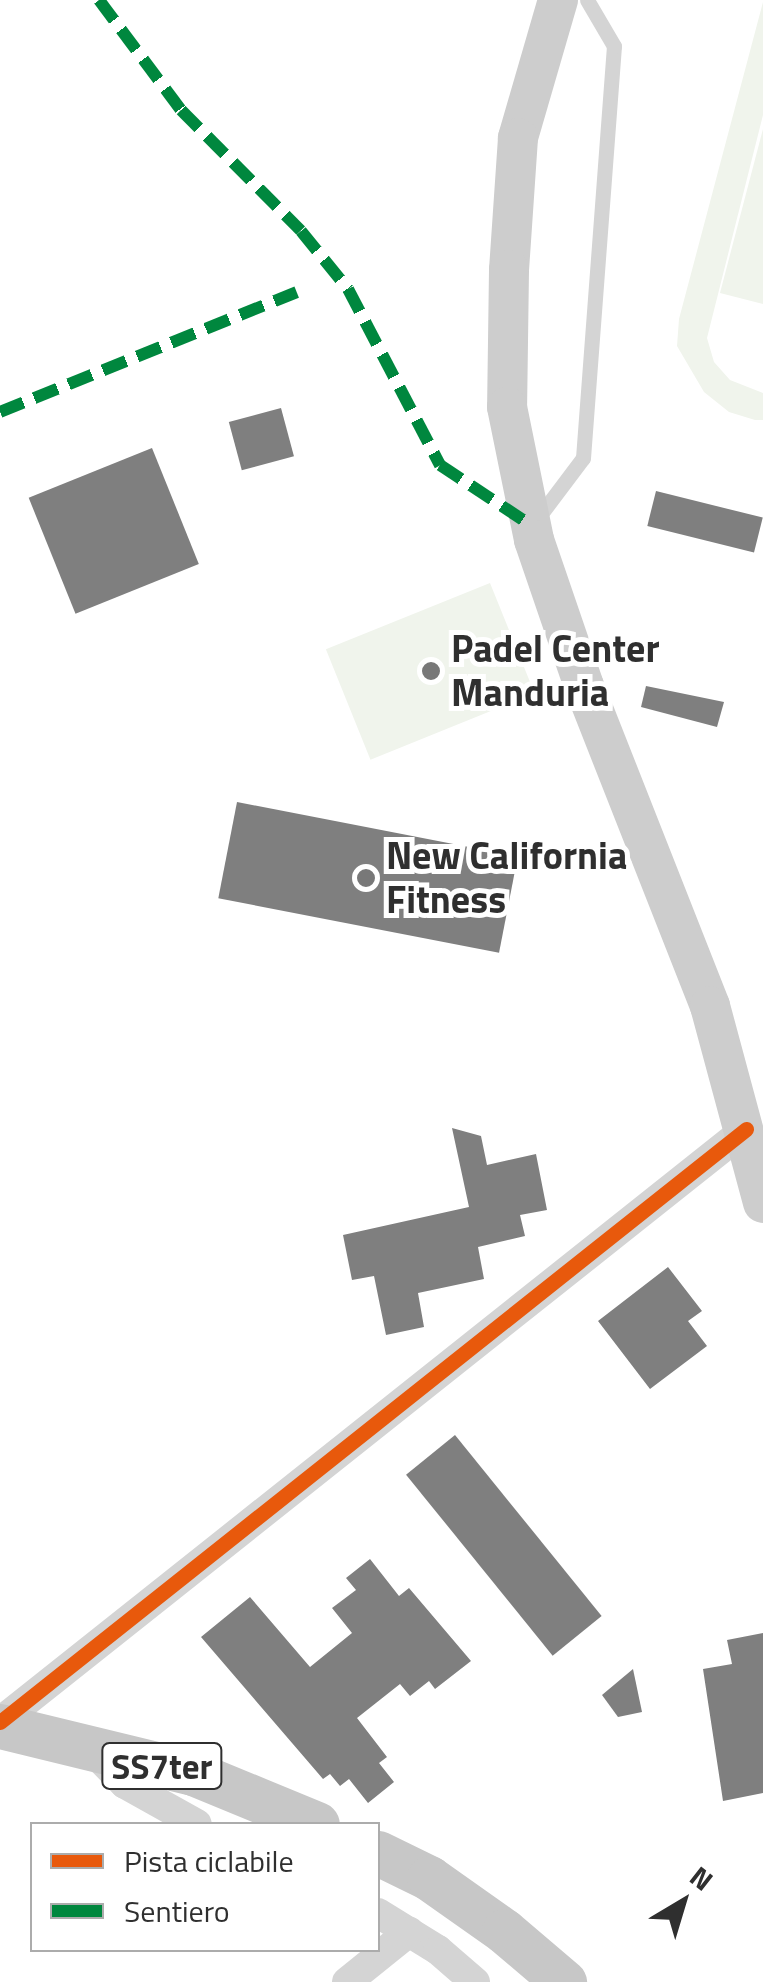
<!DOCTYPE html>
<style>
body{margin:0}
#map{position:relative;width:763px;height:1982px;overflow:hidden;background:#fff;font-family:"Titillium Web",sans-serif}
div>[style]{position:absolute}
.green>*{inset:0;background:#f0f4ec;transform-origin:0 0}
.building>*{inset:0;background:#7f7f7f;transform-origin:0 0}
.service>*{height:15px;margin:-7.5px;padding:0 7.5px;transform-origin:7.5px;border-radius:7.5px;background:#d4d4d4}
.minor>*{height:30px;margin:-15px;padding:0 15px;transform-origin:15px;border-radius:15px;background:#d4d4d4}
.secondary>*{height:40px;margin:-20px;padding:0 20px;transform-origin:20px;border-radius:20px;background:#cdcdcd}
.primary>*{height:45px;margin:-22.5px;padding:0 22.5px;transform-origin:22.5px;border-radius:22.5px;background:#c7c7c7}
.quiet>*{height:12px;margin-top:-6px;transform-origin:0;background:repeating-linear-gradient(90deg,#00873e 0 25px,transparent 0 37px)}
.cycleway>*{height:15px;margin:-7.5px;padding:0 7.5px;transform-origin:7.5px;border-radius:7.5px;background:#e8590c}
.dots>*{width:28px;height:28px;translate:-50% -50%;box-sizing:border-box;border:5px solid #fff;border-radius:50%}
span{translate:-50% -50%;white-space:nowrap;text-align:center;line-height:1.15;-webkit-text-stroke:10px #fff;paint-order:stroke}
.shield-label span{padding:2px 8px;background:#fff;border:2px solid;border-radius:8px;-webkit-text-stroke-width:0}
.shield-label{font-size:35px;color:#2f2f2f;font-weight:700}
.poi-label{font-size:38px;color:#2f2f2f;font-weight:700}
.left{translate:0 -50%;text-align:left}
.legend{position:absolute;left:30px;top:1822px;width:350px;height:130px;box-sizing:border-box;background:#fff;border:2px solid #acacac;margin:0;padding:12px 18px;list-style:none;font-size:30px;color:#2f2f2f}
.legend li{display:flex;align-items:center;gap:20px;height:50px}
.legend b{width:50px;border:2px solid #acacac}
.north{position:absolute;left:633px;top:1852px;width:100px;height:100px;-webkit-text-stroke:8px #fff;paint-order:stroke;rotate:38deg;font-size:28px;font-weight:700;line-height:40px;text-align:center;color:#2f2f2f}
.north::after{content:'';display:block;margin:auto;width:35px;height:45px;background:#2f2f2f;clip-path:polygon(50% 0,100% 100%,50% 72%,0 100%)}
</style>
<div id="map">
<div class="green">
<div style="clip-path:polygon(763px 2px,763px 115px,707px 338px,714px 362px,730px 380px,763px 393px,763px 420px,755px 420px,729px 412px,704px 392px,677px 346px,679px 319px)"></div>
<div style="clip-path:polygon(763px 129px,763px 304px,720px 293px)"></div>
<div style="left:490px;top:583px;width:119px;height:177px;rotate:68deg"></div>
</div>
<div class="building">
<div style="left:281px;top:408px;width:50px;height:54px;rotate:75deg"></div>
<div style="left:152px;top:448px;width:125px;height:133px;rotate:68deg"></div>
<div style="left:656px;top:491px;width:110px;height:36px;rotate:14deg"></div>
<div style="clip-path:polygon(646px 686px,724px 702px,717px 727px,641px 707px)"></div>
<div style="left:237px;top:802px;width:286px;height:98px;rotate:11deg"></div>
<div style="clip-path:polygon(452px 1128px,481px 1136px,487px 1165px,536px 1154px,547px 1210px,520px 1215px,525px 1236px,478px 1247px,484px 1279px,418px 1293px,424px 1327px,386px 1335px,374px 1276px,352px 1280px,343px 1235px,469px 1207px)"></div>
<div style="clip-path:polygon(668px 1267px,702px 1311px,688px 1321px,707px 1346px,650px 1389px,598px 1321px)"></div>
<div style="left:455px;top:1435px;width:233px;height:63px;rotate:51deg"></div>
<div style="clip-path:polygon(370px 1559px,399px 1596px,409px 1588px,471px 1661px,435px 1689px,429px 1681px,410px 1696px,400px 1684px,357px 1718px,387px 1757px,379px 1763px,394px 1782px,368px 1803px,349px 1779px,340px 1786px,330px 1774px,323px 1779px,201px 1637px,250px 1597px,310px 1667px,352px 1633px,332px 1608px,356px 1590px,346px 1578px)"></div>
<div style="clip-path:polygon(763px 1633px,763px 1793px,723px 1801px,703px 1669px,732px 1664px,727px 1640px)"></div>
<div style="clip-path:polygon(633px 1669px,642px 1712px,618px 1717px,602px 1695px)"></div>
</div>
<div class="service">
<div style="left:537px;top:519px;width:76px;rotate:-53deg"></div>
<div style="left:583px;top:458px;width:413px;rotate:-85.7deg"></div>
<div style="left:614px;top:46px;width:53px;rotate:-120.4deg"></div>
</div>
<div class="minor">
<div style="left:0;top:1722px;width:953px;rotate:-38.48deg"></div>
<div style="left:92px;top:1750px;width:47px;rotate:45.9deg"></div>
<div style="left:125px;top:1784px;width:82px;rotate:29.1deg"></div>
<div style="left:378px;top:1913px;width:70px;rotate:31.7deg"></div>
<div style="left:438px;top:1950px;width:49px;rotate:40.9deg"></div>
<div style="left:347px;top:1982px;width:80px;rotate:-38.9deg"></div>
</div>
<div class="secondary">
<div style="left:558px;top:0;width:144px;rotate:106.2deg"></div>
<div style="left:518px;top:138px;width:132px;rotate:93.9deg"></div>
<div style="left:509px;top:270px;width:137px;rotate:90.8deg"></div>
<div style="left:507px;top:407px;width:136px;rotate:78.5deg"></div>
<div style="left:534px;top:540px;width:154px;rotate:71.1deg"></div>
<div style="left:584px;top:686px;width:344px;rotate:68.5deg"></div>
<div style="left:710px;top:1006px;width:204px;rotate:74.9deg"></div>
</div>
<div class="primary">
<div style="left:0;top:1726px;width:199px;rotate:13.7deg"></div>
<div style="left:193px;top:1773px;width:134px;rotate:22.4deg"></div>
<div style="left:378px;top:1853px;width:57px;rotate:26.1deg"></div>
<div style="left:429px;top:1878px;width:92px;rotate:35.2deg"></div>
<div style="left:504px;top:1931px;width:79px;rotate:40.4deg"></div>
</div>
<div class="quiet">
<div style="left:99px;top:0;width:137px;rotate:53.3deg"></div>
<div style="left:181px;top:110px;width:170px;rotate:45.2deg"></div>
<div style="left:301px;top:231px;width:75px;rotate:51deg"></div>
<div style="left:348px;top:289px;width:199px;rotate:62.4deg"></div>
<div style="left:440px;top:465px;width:110px;rotate:33.5deg"></div>
<div style="left:0;top:412px;width:320px;rotate:-22deg"></div>
</div>
<div class="cycleway">
<div style="left:0;top:1722px;width:953px;rotate:-38.48deg"></div>
</div>
<div class="dots">
<div style="left:431px;top:671px;background:#787878"></div>
<div style="left:366px;top:878px;background:#787878"></div>
</div>
<div class="shield-label">
<span style="left:162px;top:1766px">SS7ter</span>
</div>
<div class="poi-label">
<span class="left" style="left:451px;top:671px">Padel Center<br>Manduria</span>
<span class="left" style="left:386px;top:878px">New California<br>Fitness</span>
</div>
<ul class="legend">
<li><b style="height:12px;background:#e8590c"></b>Pista ciclabile</li>
<li><b style="height:12px;background:#00873e"></b>Sentiero</li>
</ul>
<div class="north">N</div>
</div>
